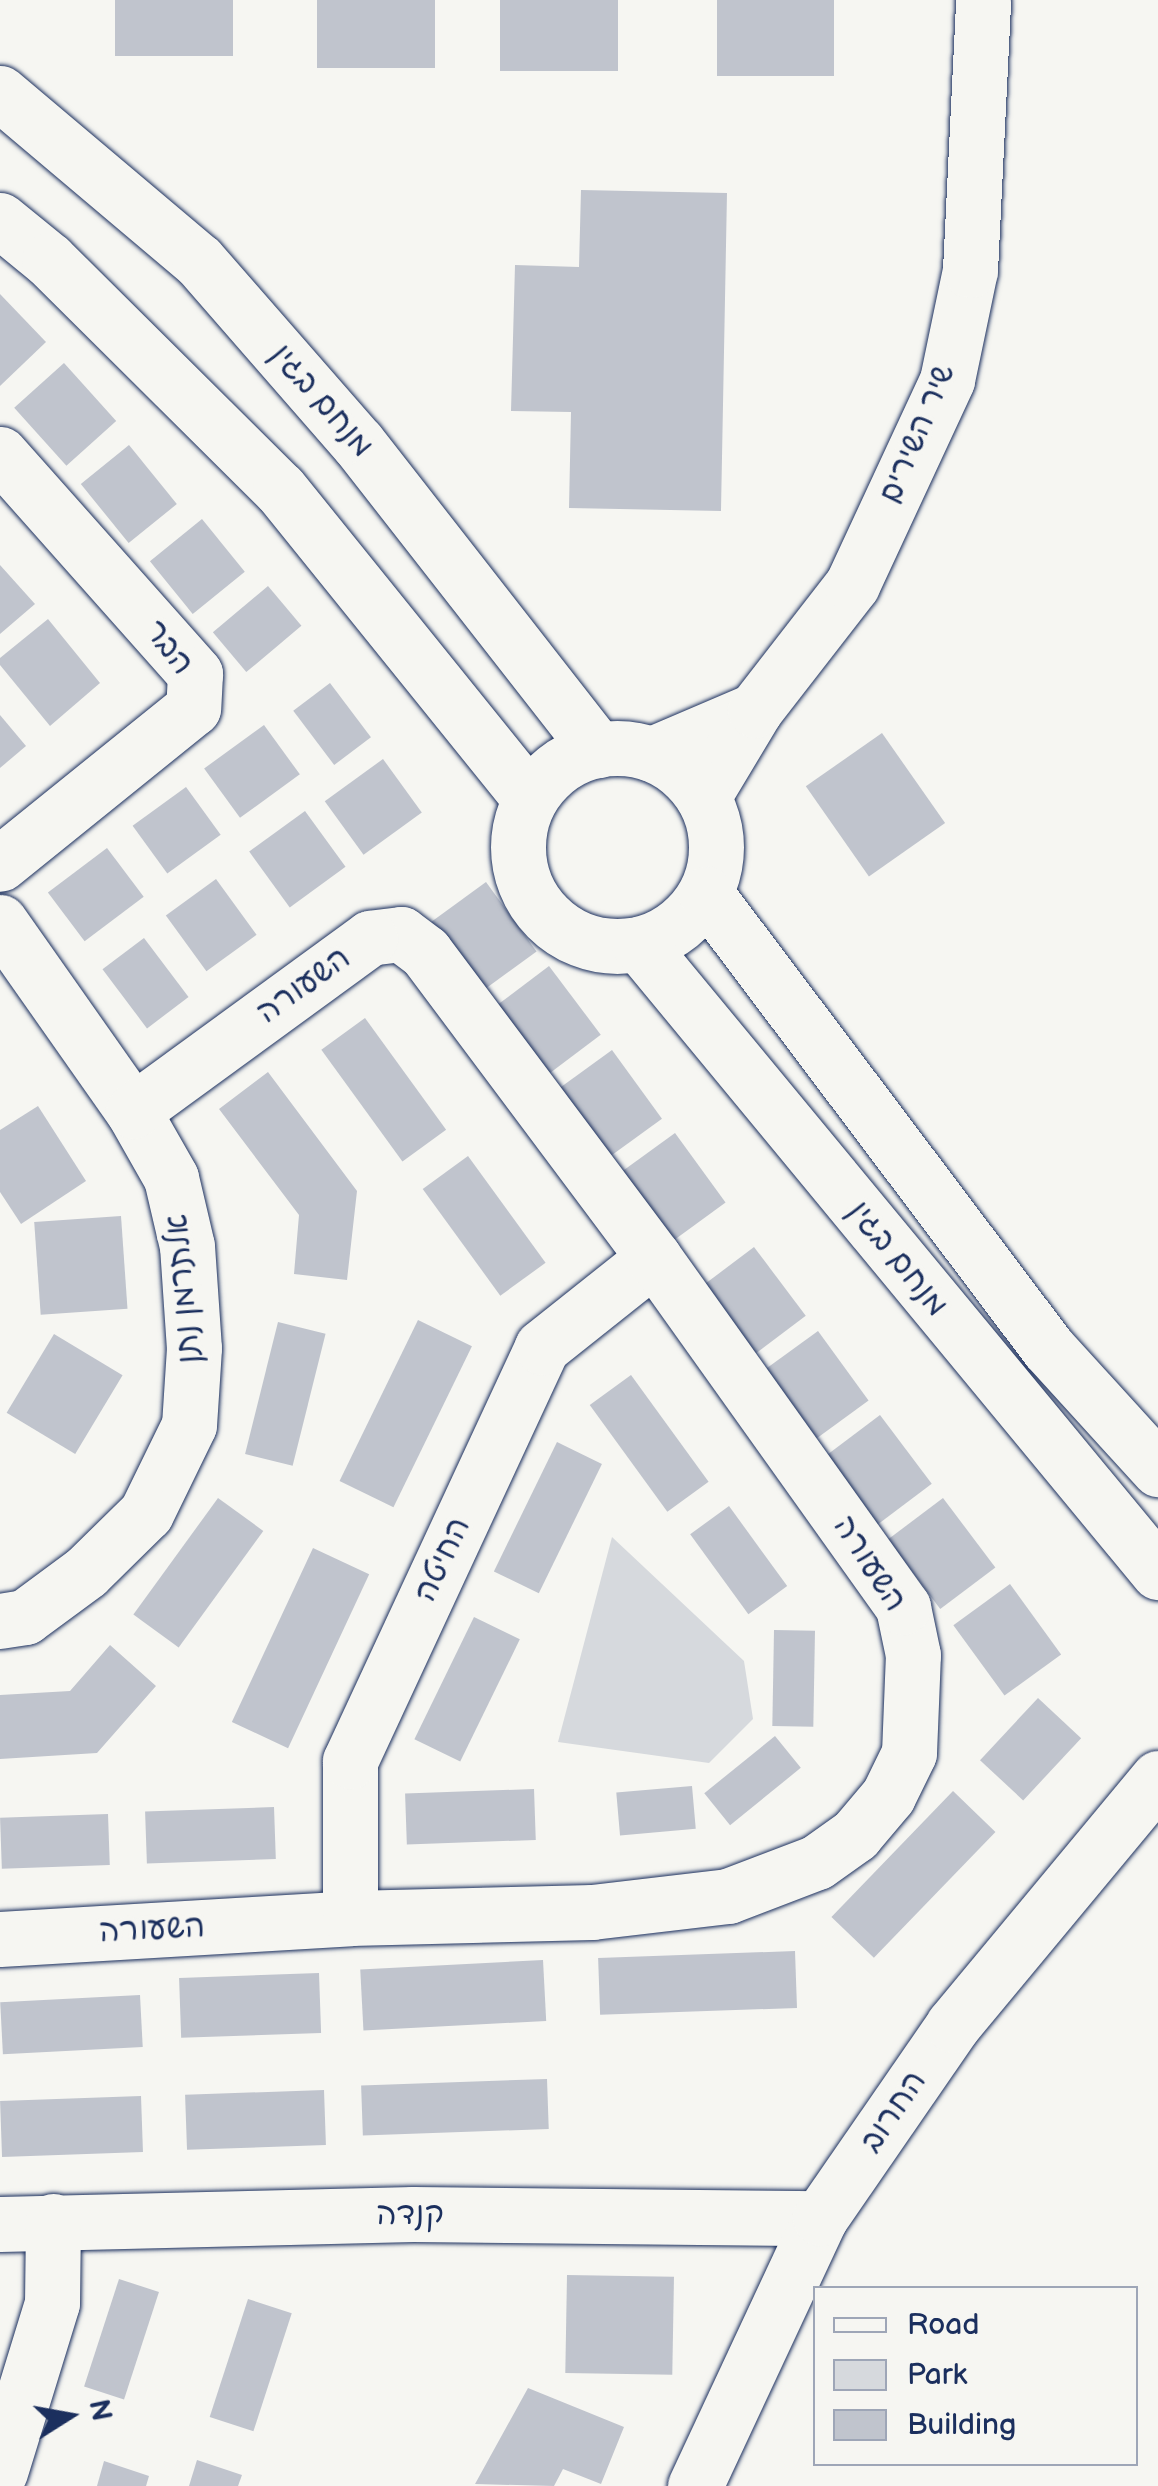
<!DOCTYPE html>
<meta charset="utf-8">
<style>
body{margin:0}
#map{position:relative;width:1158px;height:2486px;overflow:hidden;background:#f6f6f2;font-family:"Balsamiq Sans","Playpen Sans Hebrew",sans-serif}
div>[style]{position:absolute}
.green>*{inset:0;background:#d6d9dd}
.building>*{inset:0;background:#c0c4cd;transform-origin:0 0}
.roads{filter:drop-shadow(0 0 2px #1b2f5e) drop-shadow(0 0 2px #1b2f5e)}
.minor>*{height:55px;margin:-27.5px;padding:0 27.5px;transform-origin:27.5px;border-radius:27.5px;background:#f6f6f2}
.major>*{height:55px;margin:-27.5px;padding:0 27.5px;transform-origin:27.5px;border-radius:27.5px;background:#f6f6f2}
.major>.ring{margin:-27.5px;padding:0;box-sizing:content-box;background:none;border:55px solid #f6f6f2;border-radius:50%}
span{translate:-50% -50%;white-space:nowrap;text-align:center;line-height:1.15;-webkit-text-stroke:9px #f6f6f2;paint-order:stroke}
.street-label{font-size:32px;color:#1b2f5e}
.legend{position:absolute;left:813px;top:2286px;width:325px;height:180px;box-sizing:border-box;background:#f6f6f2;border:2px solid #9ea6b7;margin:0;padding:12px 18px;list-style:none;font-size:30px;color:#1b2f5e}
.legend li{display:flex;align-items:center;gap:20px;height:50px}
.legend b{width:50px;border:2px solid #9ea6b7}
.north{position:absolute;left:20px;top:2366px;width:100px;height:100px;-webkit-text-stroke:8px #f6f6f2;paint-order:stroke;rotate:79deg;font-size:28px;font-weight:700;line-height:40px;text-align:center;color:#1b2f5e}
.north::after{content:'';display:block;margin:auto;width:35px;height:45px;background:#1b2f5e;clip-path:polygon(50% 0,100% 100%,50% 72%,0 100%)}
</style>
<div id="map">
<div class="green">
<div style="clip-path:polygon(612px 1537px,744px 1661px,753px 1719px,709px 1763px,558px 1742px)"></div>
</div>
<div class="building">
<div style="left:115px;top:0;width:118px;height:56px"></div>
<div style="left:317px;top:0;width:118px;height:68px"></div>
<div style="left:500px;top:0;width:118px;height:71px"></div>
<div style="left:717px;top:0;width:117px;height:76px"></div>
<div style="clip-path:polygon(581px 190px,727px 193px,721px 511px,569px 508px,571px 412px,511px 411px,515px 265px,579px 267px)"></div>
<div style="clip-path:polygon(0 294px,46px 342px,0 386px)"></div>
<div style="left:64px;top:363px;width:78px;height:67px;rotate:48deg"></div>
<div style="left:129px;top:445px;width:76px;height:62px;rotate:51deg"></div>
<div style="left:202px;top:519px;width:68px;height:67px;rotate:51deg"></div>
<div style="clip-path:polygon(0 565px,35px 604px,0 634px)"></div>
<div style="left:268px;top:586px;width:52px;height:72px;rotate:50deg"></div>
<div style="clip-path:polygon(48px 619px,100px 683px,50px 726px,0 665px,0 658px)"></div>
<div style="left:330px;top:683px;width:68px;height:46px;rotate:53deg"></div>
<div style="clip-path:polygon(0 715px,26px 746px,0 768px)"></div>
<div style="left:264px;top:725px;width:61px;height:74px;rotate:54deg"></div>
<div style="left:882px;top:733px;width:110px;height:93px;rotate:55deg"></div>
<div style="left:383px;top:759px;width:66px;height:72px;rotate:54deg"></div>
<div style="left:186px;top:787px;width:59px;height:66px;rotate:54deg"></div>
<div style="left:305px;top:811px;width:69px;height:69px;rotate:54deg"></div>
<div style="left:107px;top:848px;width:61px;height:74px;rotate:53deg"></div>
<div style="left:216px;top:879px;width:69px;height:62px;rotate:54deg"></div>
<div style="left:486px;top:882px;width:86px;height:70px;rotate:54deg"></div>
<div style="left:144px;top:938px;width:74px;height:52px;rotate:53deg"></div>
<div style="left:549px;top:966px;width:86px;height:69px;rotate:53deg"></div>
<div style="left:365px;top:1018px;width:138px;height:54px;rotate:54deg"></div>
<div style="left:612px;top:1050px;width:85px;height:69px;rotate:54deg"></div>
<div style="clip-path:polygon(268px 1072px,357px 1191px,347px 1280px,294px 1274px,299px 1215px,219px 1109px)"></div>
<div style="clip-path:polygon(38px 1106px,86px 1181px,21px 1224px,0 1192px,0 1130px)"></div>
<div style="left:675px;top:1133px;width:86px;height:69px;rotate:54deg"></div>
<div style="left:468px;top:1156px;width:132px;height:56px;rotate:54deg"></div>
<div style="left:121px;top:1216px;width:93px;height:87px;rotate:86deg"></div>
<div style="left:754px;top:1247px;width:86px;height:69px;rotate:53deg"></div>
<div style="left:418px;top:1320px;width:60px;height:179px;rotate:26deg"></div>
<div style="left:278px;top:1322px;width:49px;height:136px;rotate:14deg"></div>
<div style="left:818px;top:1331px;width:86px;height:69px;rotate:54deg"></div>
<div style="left:54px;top:1334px;width:80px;height:92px;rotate:31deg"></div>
<div style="left:631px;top:1375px;width:132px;height:51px;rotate:54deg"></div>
<div style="left:880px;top:1415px;width:86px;height:69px;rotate:53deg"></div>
<div style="left:557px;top:1442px;width:50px;height:144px;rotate:26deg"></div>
<div style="left:218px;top:1498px;width:56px;height:144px;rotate:36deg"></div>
<div style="left:943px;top:1498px;width:87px;height:69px;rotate:53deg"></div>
<div style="left:729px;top:1506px;width:99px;height:48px;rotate:54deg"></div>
<div style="left:313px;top:1548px;width:62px;height:192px;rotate:25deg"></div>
<div style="left:1010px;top:1584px;width:87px;height:70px;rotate:54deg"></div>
<div style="left:474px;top:1617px;width:51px;height:136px;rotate:26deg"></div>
<div style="left:774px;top:1630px;width:41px;height:96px;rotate:1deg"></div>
<div style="clip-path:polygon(110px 1645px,156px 1686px,97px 1753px,0 1759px,0 1695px,70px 1691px)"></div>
<div style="left:1038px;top:1698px;width:59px;height:85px;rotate:43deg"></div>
<div style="left:775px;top:1736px;width:41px;height:91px;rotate:51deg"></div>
<div style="left:692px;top:1786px;width:43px;height:76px;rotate:85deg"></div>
<div style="left:534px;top:1789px;width:51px;height:129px;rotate:88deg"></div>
<div style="left:953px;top:1791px;width:59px;height:175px;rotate:44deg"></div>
<div style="left:274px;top:1807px;width:52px;height:129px;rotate:88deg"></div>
<div style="left:108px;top:1814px;width:51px;height:108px;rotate:88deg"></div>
<div style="left:795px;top:1951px;width:57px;height:197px;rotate:88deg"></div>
<div style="left:543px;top:1960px;width:61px;height:183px;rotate:87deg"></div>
<div style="left:319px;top:1973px;width:60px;height:140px;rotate:88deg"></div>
<div style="left:140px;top:1995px;width:52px;height:140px;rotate:87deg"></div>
<div style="left:547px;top:2079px;width:50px;height:186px;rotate:88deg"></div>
<div style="left:324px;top:2090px;width:55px;height:139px;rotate:88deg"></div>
<div style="left:141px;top:2096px;width:56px;height:141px;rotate:88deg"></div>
<div style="left:567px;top:2275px;width:107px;height:98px;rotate:1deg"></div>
<div style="left:119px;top:2279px;width:42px;height:113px;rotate:18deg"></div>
<div style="left:248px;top:2299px;width:46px;height:124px;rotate:18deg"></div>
<div style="clip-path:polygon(528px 2388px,624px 2427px,601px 2484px,563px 2469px,554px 2486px,475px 2484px)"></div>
<div style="clip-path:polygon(197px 2460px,242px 2475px,238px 2486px,189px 2486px)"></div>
<div style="clip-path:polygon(104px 2461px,149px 2476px,146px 2486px,97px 2486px)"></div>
</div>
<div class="roads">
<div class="minor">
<div style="left:0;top:454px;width:294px;rotate:48.4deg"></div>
<div style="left:195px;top:674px;width:34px;rotate:93deg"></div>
<div style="left:193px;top:708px;width:248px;rotate:141.1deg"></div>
<div style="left:652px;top:754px;width:112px;rotate:-23.1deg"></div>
<div style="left:703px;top:797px;width:101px;rotate:-59.1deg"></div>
<div style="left:755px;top:710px;width:158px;rotate:-52.2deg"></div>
<div style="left:852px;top:585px;width:226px;rotate:-65.1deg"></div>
<div style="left:947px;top:380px;width:112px;rotate:-78.2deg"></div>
<div style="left:970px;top:270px;width:270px;rotate:-87.2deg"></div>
<div style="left:0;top:922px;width:231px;rotate:54.9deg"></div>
<div style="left:133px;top:1111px;width:77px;rotate:60.4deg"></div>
<div style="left:171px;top:1178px;width:70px;rotate:76.8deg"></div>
<div style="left:187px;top:1246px;width:102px;rotate:86.1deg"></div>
<div style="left:194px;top:1348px;width:77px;rotate:93.7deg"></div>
<div style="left:189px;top:1425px;width:98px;rotate:116deg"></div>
<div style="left:146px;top:1513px;width:84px;rotate:135.5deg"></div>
<div style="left:86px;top:1572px;width:76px;rotate:143.6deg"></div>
<div style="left:25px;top:1617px;width:25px;rotate:171deg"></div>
<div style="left:350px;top:1918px;width:157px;rotate:-90deg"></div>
<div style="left:350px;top:1761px;width:456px;rotate:-65.1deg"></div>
<div style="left:542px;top:1347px;width:143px;rotate:-38.5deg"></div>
<div style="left:0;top:1939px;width:351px;rotate:-3.4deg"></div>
<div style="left:350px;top:1918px;width:242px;rotate:-1.4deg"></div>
<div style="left:592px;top:1912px;width:137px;rotate:-6.7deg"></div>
<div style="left:728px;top:1896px;width:95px;rotate:-20.9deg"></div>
<div style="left:817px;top:1862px;width:47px;rotate:-35.4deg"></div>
<div style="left:855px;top:1835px;width:51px;rotate:-49.8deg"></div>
<div style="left:888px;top:1796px;width:48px;rotate:-64deg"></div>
<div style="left:909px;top:1753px;width:98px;rotate:-87.7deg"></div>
<div style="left:913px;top:1655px;width:49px;rotate:-101.8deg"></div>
<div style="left:903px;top:1607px;width:429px;rotate:-125.5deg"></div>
<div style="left:654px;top:1258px;width:382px;rotate:-126.8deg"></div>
<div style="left:425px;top:952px;width:30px;rotate:-143deg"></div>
<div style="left:401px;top:934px;width:31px;rotate:173deg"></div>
<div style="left:370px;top:938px;width:293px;rotate:143.9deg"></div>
<div style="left:0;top:2224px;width:413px;rotate:-1.4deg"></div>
<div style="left:413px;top:2214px;width:407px;rotate:0.6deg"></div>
<div style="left:0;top:2472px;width:177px;rotate:-72.9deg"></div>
<div style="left:52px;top:2303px;width:82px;rotate:-89.3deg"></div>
<div style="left:695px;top:2486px;width:296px;rotate:-65deg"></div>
<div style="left:820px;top:2218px;width:234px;rotate:-55.4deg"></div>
<div style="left:953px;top:2025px;width:321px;rotate:-50.3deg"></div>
</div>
<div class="major">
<div style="left:0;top:93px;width:260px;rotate:40.2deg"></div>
<div style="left:199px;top:261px;width:242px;rotate:48.9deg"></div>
<div style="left:358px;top:443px;width:390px;rotate:52deg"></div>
<div style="left:0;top:220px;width:63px;rotate:39.2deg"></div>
<div style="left:49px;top:260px;width:325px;rotate:44.8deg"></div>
<div style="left:280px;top:489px;width:398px;rotate:51.1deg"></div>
<div class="ring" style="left:518px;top:748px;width:143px;height:143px"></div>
<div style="left:706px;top:894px;width:568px;rotate:53.01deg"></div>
<div style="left:1048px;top:1348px;width:164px;rotate:47.7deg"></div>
<div style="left:639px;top:944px;width:815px;rotate:50.43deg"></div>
</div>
</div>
<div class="street-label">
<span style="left:321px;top:401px;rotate:49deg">מנחם בגין</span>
<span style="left:918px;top:434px;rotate:-67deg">שיר השירים</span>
<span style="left:168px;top:648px;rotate:53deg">הבר</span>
<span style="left:304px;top:986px;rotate:-36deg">השעורה</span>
<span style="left:897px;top:1259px;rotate:51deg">מנחם בגין</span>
<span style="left:184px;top:1289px;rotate:-95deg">אלתרמן נתן</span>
<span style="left:443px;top:1560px;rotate:-65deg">החיטה</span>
<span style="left:869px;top:1564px;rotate:57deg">השעורה</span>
<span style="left:152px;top:1930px;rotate:-3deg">השעורה</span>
<span style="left:894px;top:2112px;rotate:-56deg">החרוב</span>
<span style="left:410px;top:2215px">קנדה</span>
</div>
<ul class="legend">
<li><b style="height:12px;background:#f6f6f2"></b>Road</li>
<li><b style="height:28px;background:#d6d9dd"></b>Park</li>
<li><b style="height:28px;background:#c0c4cd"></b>Building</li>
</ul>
<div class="north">N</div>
</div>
